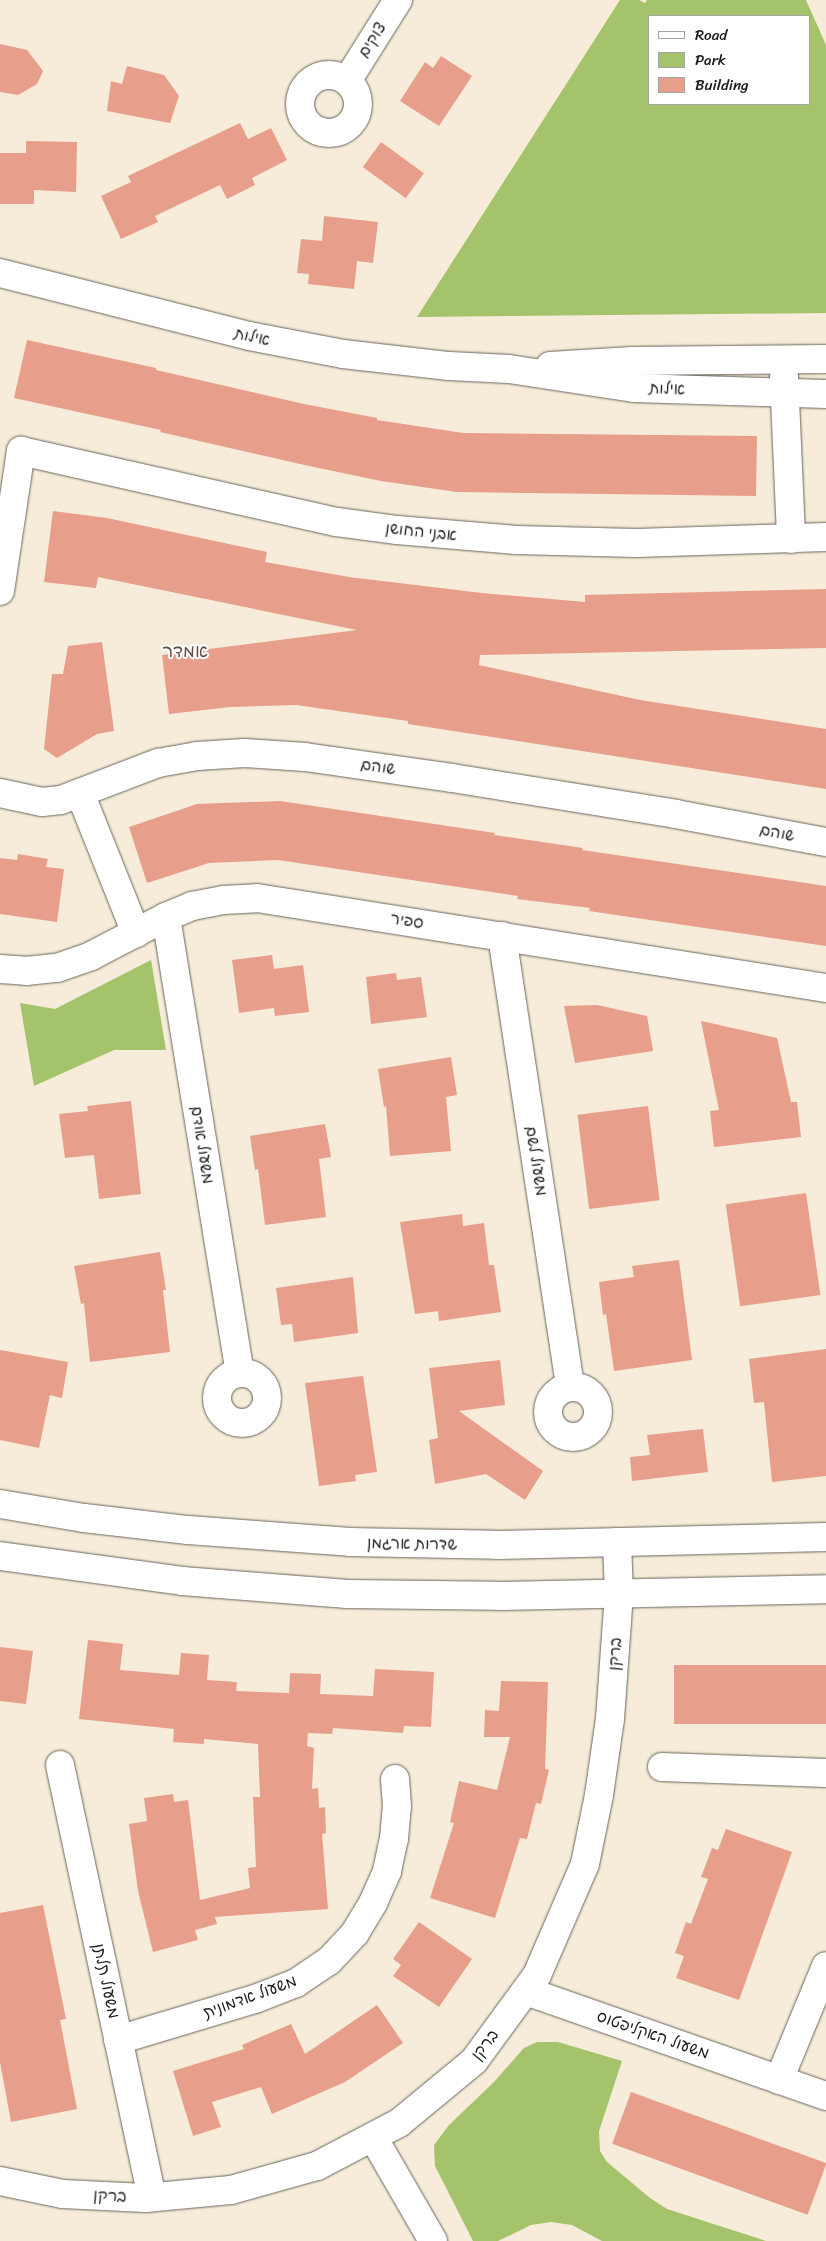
<!DOCTYPE html>
<meta charset="utf-8">
<style>
body{margin:0}
#map{position:relative;width:826px;height:2241px;overflow:hidden;background:#f6ecd9;font-family:Sriracha,"Playpen Sans Hebrew",sans-serif}
div>[style]{position:absolute}
.green>*{inset:0;background:#a4c36b}
.building>*{inset:0;background:#e79e8b;transform-origin:0 0}
.roads{filter:drop-shadow(0 0 1px #68655e) drop-shadow(0 0 1px #68655e)}
.minor>*{height:28px;margin:-14px;padding:0 14px;transform-origin:14px;border-radius:14px;background:#fff}
.minor>.ring{margin:-14px;padding:0;box-sizing:content-box;background:none;border:28px solid #fff;border-radius:50%}
span{translate:-50% -50%;white-space:nowrap;text-align:center;line-height:1.15;-webkit-text-stroke:4px #fff;paint-order:stroke}
.street-label{font-size:16px;color:#1c1c1c}
.neighbourhood-label{font-size:18px;color:#634a43}
.legend{position:absolute;left:648px;top:15px;width:162px;height:90px;box-sizing:border-box;background:#fff;border:1px solid #a4a4a4;margin:0;padding:6px 9px;list-style:none;font-size:15px;color:#1c1c1c}
.legend li{display:flex;align-items:center;gap:10px;height:25px}
.legend b{width:25px;border:1px solid #a4a4a4}
</style>
<div id="map">
<div class="green">
<div style="clip-path:polygon(evenodd,620px 0,639px 0,645px 3px,647px 0,806px 0,826px 45px,826px 313px,417px 317px,620px 0,650px 16px,810px 16px,810px 104px,650px 104px,650px 16px)"></div>
<div style="clip-path:polygon(151px 960px,166px 1050px,114px 1050px,34px 1086px,20px 1003px,55px 1009px)"></div>
<div style="clip-path:polygon(537px 2042px,558px 2042px,622px 2061px,599px 2131px,600px 2151px,607px 2162px,650px 2198px,667px 2209px,766px 2241px,602px 2241px,572px 2225px,551px 2222px,531px 2225px,498px 2241px,473px 2241px,435px 2166px,434px 2145px,449px 2125px,493px 2083px,524px 2048px)"></div>
</div>
<div class="building">
<div style="clip-path:polygon(0 44px,27px 50px,43px 71px,37px 84px,18px 95px,0 92px)"></div>
<div style="clip-path:polygon(441px 56px,472px 76px,439px 126px,400px 101px,425px 62px,433px 68px)"></div>
<div style="clip-path:polygon(127px 66px,164px 75px,179px 96px,170px 123px,107px 111px,111px 81px,122px 84px)"></div>
<div style="clip-path:polygon(240px 123px,248px 139px,271px 128px,287px 160px,252px 178px,255px 185px,227px 199px,220px 185px,155px 216px,158px 222px,121px 239px,101px 196px,131px 182px,128px 176px)"></div>
<div style="clip-path:polygon(26px 141px,77px 142px,76px 192px,34px 190px,34px 204px,0 204px,0 153px,26px 153px)"></div>
<div style="left:381px;top:142px;width:53px;height:31px;rotate:36deg"></div>
<div style="clip-path:polygon(324px 216px,378px 222px,373px 263px,357px 261px,354px 289px,308px 284px,309px 274px,297px 273px,301px 239px,322px 241px)"></div>
<div style="clip-path:polygon(27px 340px,156px 368px,156px 370px,304px 404px,377px 418px,377px 420px,463px 433px,757px 436px,756px 496px,457px 492px,381px 481px,309px 466px,160px 432px,161px 430px,14px 398px)"></div>
<div style="clip-path:polygon(53px 511px,107px 518px,267px 552px,265px 562px,349px 577px,482px 593px,585px 602px,585px 595px,826px 589px,826px 648px,480px 655px,479px 665px,640px 700px,826px 729px,826px 789px,408px 724px,408px 721px,296px 705px,230px 707px,169px 714px,162px 655px,357px 630px,98px 577px,96px 588px,44px 582px)"></div>
<div style="clip-path:polygon(102px 642px,114px 731px,97px 734px,57px 758px,44px 749px,52px 674px,63px 674px,68px 646px)"></div>
<div style="clip-path:polygon(280px 801px,495px 833px,494px 835px,583px 848px,582px 850px,826px 886px,826px 946px,589px 911px,590px 908px,517px 899px,518px 896px,278px 860px,209px 863px,147px 883px,129px 827px,197px 804px)"></div>
<div style="clip-path:polygon(18px 854px,48px 859px,46px 867px,64px 869px,57px 922px,0 914px,0 858px,17px 860px)"></div>
<div style="clip-path:polygon(272px 955px,274px 969px,303px 965px,309px 1012px,275px 1016px,274px 1008px,239px 1013px,232px 960px)"></div>
<div style="clip-path:polygon(396px 973px,397px 980px,421px 977px,427px 1017px,371px 1024px,366px 977px)"></div>
<div style="clip-path:polygon(597px 1005px,647px 1016px,653px 1051px,575px 1063px,564px 1006px)"></div>
<div style="clip-path:polygon(701px 1021px,777px 1038px,791px 1102px,797px 1102px,801px 1137px,714px 1147px,710px 1111px,719px 1110px)"></div>
<div style="clip-path:polygon(451px 1057px,457px 1095px,446px 1097px,451px 1151px,390px 1156px,386px 1106px,384px 1107px,378px 1069px)"></div>
<div style="clip-path:polygon(131px 1101px,141px 1194px,99px 1199px,94px 1155px,65px 1158px,59px 1114px,88px 1111px,87px 1106px)"></div>
<div style="left:648px;top:1106px;width:95px;height:71px;rotate:83deg"></div>
<div style="clip-path:polygon(325px 1124px,331px 1157px,319px 1159px,326px 1217px,265px 1225px,258px 1169px,255px 1170px,250px 1136px)"></div>
<div style="left:806px;top:1193px;width:103px;height:81px;rotate:82deg"></div>
<div style="clip-path:polygon(462px 1214px,463px 1226px,484px 1223px,489px 1265px,494px 1265px,501px 1312px,439px 1321px,438px 1311px,415px 1314px,400px 1222px)"></div>
<div style="clip-path:polygon(160px 1252px,166px 1290px,163px 1290px,170px 1352px,90px 1362px,84px 1303px,81px 1304px,74px 1266px)"></div>
<div style="clip-path:polygon(679px 1260px,692px 1360px,614px 1371px,606px 1314px,603px 1315px,599px 1282px,634px 1277px,632px 1266px)"></div>
<div style="clip-path:polygon(353px 1277px,358px 1333px,294px 1342px,292px 1324px,281px 1325px,276px 1288px)"></div>
<div style="clip-path:polygon(826px 1349px,826px 1476px,772px 1482px,764px 1402px,754px 1403px,749px 1359px)"></div>
<div style="clip-path:polygon(0 1350px,68px 1362px,62px 1398px,50px 1395px,39px 1448px,0 1440px)"></div>
<div style="clip-path:polygon(500px 1360px,505px 1405px,459px 1411px,543px 1471px,525px 1500px,486px 1474px,435px 1484px,429px 1440px,438px 1438px,429px 1368px)"></div>
<div style="clip-path:polygon(363px 1376px,377px 1472px,355px 1475px,356px 1481px,319px 1486px,305px 1383px)"></div>
<div style="clip-path:polygon(703px 1429px,708px 1472px,632px 1481px,630px 1457px,650px 1455px,647px 1435px)"></div>
<div style="clip-path:polygon(88px 1640px,123px 1644px,120px 1670px,179px 1675px,181px 1653px,209px 1655px,207px 1680px,237px 1682px,236px 1691px,289px 1693px,290px 1673px,321px 1674px,320px 1694px,373px 1696px,375px 1669px,434px 1672px,431px 1727px,404px 1726px,403px 1733px,333px 1728px,332px 1734px,308px 1733px,307px 1746px,314px 1748px,312px 1789px,318px 1788px,319px 1808px,325px 1807px,326px 1833px,322px 1834px,328px 1909px,215px 1917px,217px 1924px,195px 1930px,198px 1940px,153px 1952px,138px 1891px,129px 1824px,147px 1821px,144px 1798px,173px 1794px,174px 1802px,188px 1800px,200px 1900px,250px 1888px,248px 1868px,256px 1867px,253px 1797px,260px 1797px,258px 1744px,204px 1739px,204px 1744px,173px 1742px,174px 1729px,79px 1719px)"></div>
<div style="clip-path:polygon(0 1647px,33px 1651px,26px 1704px,0 1701px)"></div>
<div style="left:826px;top:1665px;width:59px;height:152px;rotate:90deg"></div>
<div style="clip-path:polygon(501px 1681px,548px 1682px,545px 1769px,549px 1770px,541px 1804px,536px 1803px,527px 1839px,520px 1838px,495px 1918px,430px 1898px,454px 1823px,450px 1822px,459px 1781px,497px 1790px,510px 1737px,484px 1737px,485px 1710px,499px 1711px)"></div>
<div style="clip-path:polygon(726px 1829px,792px 1852px,739px 2000px,676px 1978px,684px 1956px,675px 1953px,686px 1922px,691px 1924px,708px 1879px,701px 1877px,712px 1848px,718px 1850px)"></div>
<div style="clip-path:polygon(43px 1905px,66px 2019px,60px 2020px,77px 2109px,11px 2122px,0 2062px,0 1913px)"></div>
<div style="clip-path:polygon(419px 1922px,472px 1959px,439px 2007px,393px 1976px,401px 1965px,393px 1959px)"></div>
<div style="clip-path:polygon(377px 2005px,403px 2043px,345px 2082px,272px 2114px,261px 2087px,212px 2102px,221px 2127px,193px 2136px,173px 2071px,244px 2049px,242px 2045px,291px 2024px,305px 2054px)"></div>
<div style="left:631px;top:2092px;width:208px;height:55px;rotate:20deg"></div>
</div>
<div class="roads">
<div class="minor">
<div class="ring" style="left:300px;top:75px;width:30px;height:30px"></div>
<div style="left:347px;top:81px;width:96px;rotate:-57.8deg"></div>
<div style="left:0;top:273px;width:257px;rotate:14.2deg"></div>
<div style="left:249px;top:336px;width:96px;rotate:10.8deg"></div>
<div style="left:343px;top:354px;width:107px;rotate:6.5deg"></div>
<div style="left:449px;top:366px;width:60px;rotate:2.9deg"></div>
<div style="left:509px;top:369px;width:126px;rotate:8.6deg"></div>
<div style="left:634px;top:388px;width:192px;rotate:1.8deg"></div>
<div style="left:550px;top:366px;width:82px;rotate:-3.5deg"></div>
<div style="left:632px;top:361px;width:194px;rotate:-0.6deg"></div>
<div style="left:784px;top:376px;width:163px;rotate:87.5deg"></div>
<div style="left:0;top:591px;width:142px;rotate:-81.5deg"></div>
<div style="left:21px;top:451px;width:324px;rotate:12.7deg"></div>
<div style="left:337px;top:522px;width:61px;rotate:7.6deg"></div>
<div style="left:397px;top:530px;width:120px;rotate:4.8deg"></div>
<div style="left:517px;top:540px;width:119px;rotate:1.4deg"></div>
<div style="left:636px;top:543px;width:190px;rotate:-1.8deg"></div>
<div style="left:0;top:793px;width:43px;rotate:12.1deg"></div>
<div style="left:42px;top:802px;width:19px;rotate:-6deg"></div>
<div style="left:61px;top:800px;width:104px;rotate:-20.9deg"></div>
<div style="left:158px;top:763px;width:40px;rotate:-10deg"></div>
<div style="left:197px;top:756px;width:48px;rotate:-3.6deg"></div>
<div style="left:245px;top:753px;width:60px;rotate:3.8deg"></div>
<div style="left:305px;top:757px;width:148px;rotate:8.1deg"></div>
<div style="left:452px;top:778px;width:227px;rotate:9.1deg"></div>
<div style="left:676px;top:814px;width:153px;rotate:10.6deg"></div>
<div style="left:80px;top:793px;width:151px;rotate:68.2deg"></div>
<div style="left:166px;top:917px;width:462px;rotate:80.8deg"></div>
<div style="left:502px;top:936px;width:456px;rotate:81.4deg"></div>
<div style="left:0;top:969px;width:26px;rotate:4deg"></div>
<div style="left:26px;top:971px;width:31px;rotate:-6deg"></div>
<div style="left:57px;top:968px;width:36px;rotate:-19deg"></div>
<div style="left:91px;top:956px;width:85px;rotate:-27.5deg"></div>
<div style="left:166px;top:917px;width:28px;rotate:-23deg"></div>
<div style="left:192px;top:906px;width:32px;rotate:-11deg"></div>
<div style="left:223px;top:900px;width:34px;rotate:-3deg"></div>
<div style="left:257px;top:898px;width:576px;rotate:8.99deg"></div>
<div class="ring" style="left:217px;top:1373px;width:22px;height:22px"></div>
<div class="ring" style="left:548px;top:1387px;width:22px;height:22px"></div>
<div style="left:0;top:1504px;width:85px;rotate:9.5deg"></div>
<div style="left:84px;top:1518px;width:105px;rotate:6.6deg"></div>
<div style="left:188px;top:1530px;width:162px;rotate:4.2deg"></div>
<div style="left:350px;top:1542px;width:150px;rotate:1.1deg"></div>
<div style="left:500px;top:1545px;width:326px;rotate:-1.4deg"></div>
<div style="left:0;top:1556px;width:184px;rotate:7.8deg"></div>
<div style="left:182px;top:1581px;width:166px;rotate:4.5deg"></div>
<div style="left:347px;top:1594px;width:154px;rotate:0.7deg"></div>
<div style="left:501px;top:1596px;width:325px;rotate:-1.2deg"></div>
<div style="left:60px;top:1765px;width:442px;rotate:78deg"></div>
<div style="left:662px;top:1767px;width:164px;rotate:2.1deg"></div>
<div style="left:526px;top:1991px;width:318px;rotate:19.3deg"></div>
<div style="left:118px;top:2040px;width:143px;rotate:-16.7deg"></div>
<div style="left:255px;top:1999px;width:44px;rotate:-21.3deg"></div>
<div style="left:296px;top:1983px;width:40px;rotate:-34deg"></div>
<div style="left:329px;top:1961px;width:38px;rotate:-47deg"></div>
<div style="left:355px;top:1933px;width:35px;rotate:-59deg"></div>
<div style="left:373px;top:1903px;width:35px;rotate:-66deg"></div>
<div style="left:387px;top:1871px;width:33px;rotate:-78deg"></div>
<div style="left:394px;top:1839px;width:32px;rotate:-85deg"></div>
<div style="left:397px;top:1807px;width:28px;rotate:-94deg"></div>
<div style="left:779px;top:2080px;width:123px;rotate:-67.6deg"></div>
<div style="left:373px;top:2137px;width:120px;rotate:60deg"></div>
<div style="left:0;top:2181px;width:64px;rotate:11.7deg"></div>
<div style="left:63px;top:2194px;width:82px;rotate:2.8deg"></div>
<div style="left:145px;top:2198px;width:86px;rotate:-5.3deg"></div>
<div style="left:231px;top:2190px;width:89px;rotate:-15.6deg"></div>
<div style="left:317px;top:2166px;width:93px;rotate:-27.7deg"></div>
<div style="left:399px;top:2123px;width:97px;rotate:-39.6deg"></div>
<div style="left:474px;top:2061px;width:107px;rotate:-53.8deg"></div>
<div style="left:537px;top:1975px;width:121px;rotate:-66.6deg"></div>
<div style="left:585px;top:1864px;width:70px;rotate:-78.5deg"></div>
<div style="left:599px;top:1795px;width:77px;rotate:-81.8deg"></div>
<div style="left:610px;top:1719px;width:125px;rotate:-85.9deg"></div>
<div style="left:619px;top:1594px;width:52px;rotate:-92.2deg"></div>
</div>
</div>
<div class="street-label">
<span style="left:372px;top:40px;rotate:-58deg">צוקים</span>
<span style="left:252px;top:337px;rotate:12deg">אילות</span>
<span style="left:667px;top:389px;rotate:2deg">אילות</span>
<span style="left:421px;top:532px;rotate:6deg">אבני החושן</span>
<span style="left:378px;top:767px;rotate:8deg">שוהם</span>
<span style="left:777px;top:833px;rotate:11deg">שוהם</span>
<span style="left:407px;top:921px;rotate:9deg">ספיר</span>
<span style="left:202px;top:1145px;rotate:81deg">משעול אודם</span>
<span style="left:536px;top:1161px;rotate:81deg">משעול לשם</span>
<span style="left:412px;top:1544px;rotate:1deg">שדרות ארגמן</span>
<span style="left:615px;top:1654px;rotate:-86deg">ברקן</span>
<span style="left:106px;top:1981px;rotate:78deg">משעול תלתן</span>
<span style="left:250px;top:1997px;rotate:-20deg">משעול אדמונית</span>
<span style="left:653px;top:2035px;rotate:19deg">משעול האקליפטוס</span>
<span style="left:485px;top:2045px;rotate:-52deg">ברקן</span>
<span style="left:110px;top:2196px;rotate:3deg">ברקן</span>
</div>
<div class="neighbourhood-label">
<span style="left:185px;top:651px">אמדר</span>
</div>
<ul class="legend">
<li><b style="height:6px;background:#fff"></b>Road</li>
<li><b style="height:14px;background:#a4c36b"></b>Park</li>
<li><b style="height:14px;background:#e79e8b"></b>Building</li>
</ul>
</div>
